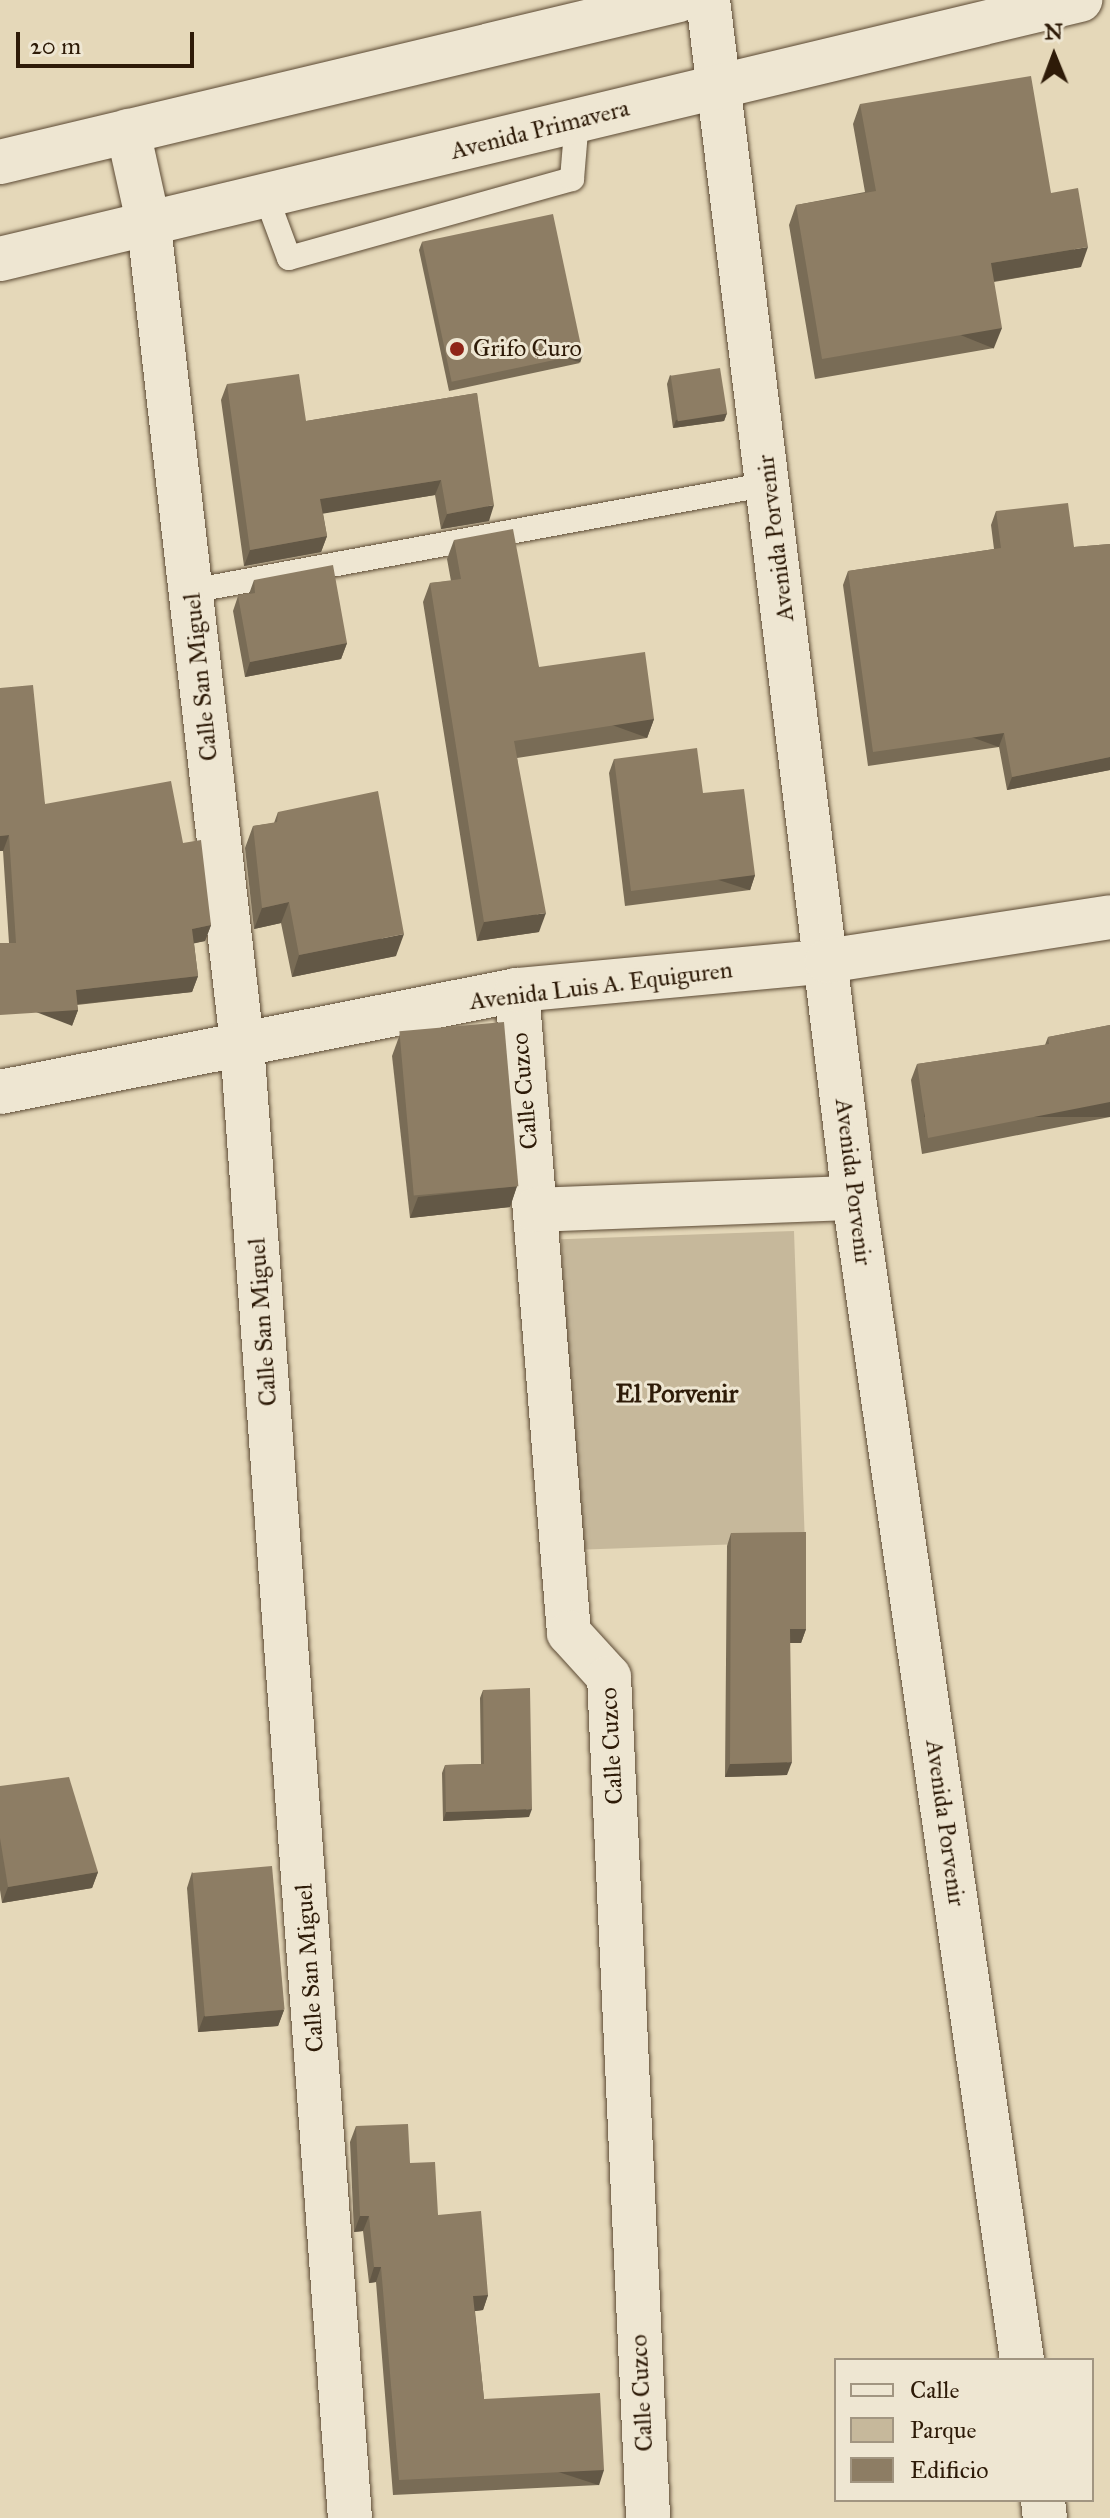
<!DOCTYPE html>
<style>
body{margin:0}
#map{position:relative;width:1110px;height:2518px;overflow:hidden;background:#e5d8b9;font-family:"IM FELL Great Primer",serif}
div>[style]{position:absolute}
.green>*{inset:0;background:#c6b89b;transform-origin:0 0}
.roads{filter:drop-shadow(0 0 2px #5c4a34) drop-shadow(0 0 2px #5c4a34)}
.lane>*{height:24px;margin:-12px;padding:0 12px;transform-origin:12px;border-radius:12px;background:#eee6d2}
.street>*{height:44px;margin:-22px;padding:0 22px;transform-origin:22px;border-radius:22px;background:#eee6d2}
.secondary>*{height:44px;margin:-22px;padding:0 22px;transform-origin:22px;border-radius:22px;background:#eee6d2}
.wall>*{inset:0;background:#796c56}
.shaded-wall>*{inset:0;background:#635846;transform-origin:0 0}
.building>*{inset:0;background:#8d7d64;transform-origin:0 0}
.dots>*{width:22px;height:22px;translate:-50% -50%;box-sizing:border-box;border:4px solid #eee6d2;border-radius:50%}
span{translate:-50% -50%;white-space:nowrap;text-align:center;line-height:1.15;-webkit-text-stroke:6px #eee6d2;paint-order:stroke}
.street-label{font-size:24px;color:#2e1b08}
.poi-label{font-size:24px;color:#2e1b08}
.left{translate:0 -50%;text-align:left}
.neighbourhood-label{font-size:26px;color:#2e1b08;font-weight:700}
.legend{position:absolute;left:834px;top:2358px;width:260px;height:144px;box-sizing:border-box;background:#eee6d2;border:2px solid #a19581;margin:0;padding:10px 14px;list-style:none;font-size:24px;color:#2e1b08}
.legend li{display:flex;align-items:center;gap:16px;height:40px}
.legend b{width:40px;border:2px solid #a19581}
.north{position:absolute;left:1014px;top:16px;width:80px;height:80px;-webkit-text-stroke:6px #eee6d2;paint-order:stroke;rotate:359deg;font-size:22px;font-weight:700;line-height:32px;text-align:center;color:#2e1b08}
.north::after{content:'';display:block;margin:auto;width:28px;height:36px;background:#2e1b08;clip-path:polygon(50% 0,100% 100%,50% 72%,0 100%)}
.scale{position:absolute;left:16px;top:32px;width:178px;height:36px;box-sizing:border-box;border:4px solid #2e1b08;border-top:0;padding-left:10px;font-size:24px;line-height:28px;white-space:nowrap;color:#2e1b08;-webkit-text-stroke:6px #eee6d2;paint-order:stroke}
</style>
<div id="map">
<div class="green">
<div style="left:794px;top:1231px;width:311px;height:233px;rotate:88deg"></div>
</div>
<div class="roads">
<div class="lane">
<div style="left:267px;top:199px;width:63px;rotate:69.6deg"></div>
<div style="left:289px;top:258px;width:294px;rotate:-15.6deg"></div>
<div style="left:572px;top:179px;width:59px;rotate:-85.2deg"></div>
<div style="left:191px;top:591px;width:588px;rotate:-10.49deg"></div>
</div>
<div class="street">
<div style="left:708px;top:0;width:1207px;rotate:83.05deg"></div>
<div style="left:854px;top:1198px;width:1174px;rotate:81.77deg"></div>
<div style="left:128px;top:131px;width:97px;rotate:77.5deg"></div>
<div style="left:149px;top:226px;width:823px;rotate:83.51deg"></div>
<div style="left:242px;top:1044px;width:1478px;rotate:85.81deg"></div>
<div style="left:517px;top:990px;width:645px;rotate:85.38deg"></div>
<div style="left:569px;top:1633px;width:59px;rotate:47.7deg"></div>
<div style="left:609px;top:1677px;width:842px;rotate:87.34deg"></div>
<div style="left:535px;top:1210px;width:319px;rotate:-2.2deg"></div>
<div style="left:1043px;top:2500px;width:18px;rotate:84deg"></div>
</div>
<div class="secondary">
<div style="left:0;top:162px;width:698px;rotate:-13.42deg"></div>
<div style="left:0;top:259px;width:1111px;rotate:-13.49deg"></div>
<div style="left:0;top:1092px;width:527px;rotate:-11.16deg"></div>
<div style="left:517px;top:990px;width:311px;rotate:-5.3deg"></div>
<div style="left:827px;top:961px;width:286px;rotate:-8.8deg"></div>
</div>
</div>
<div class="wall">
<div style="clip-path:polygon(860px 104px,1051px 193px,1081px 267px,994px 282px,994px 348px,815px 379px,789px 225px,796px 205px,865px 192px,853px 124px)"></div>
<div style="clip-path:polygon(422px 242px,580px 363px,449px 391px,419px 250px)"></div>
<div style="clip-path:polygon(670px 375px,727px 413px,724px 421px,673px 428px,667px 384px)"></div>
<div style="clip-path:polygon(227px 384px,306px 421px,477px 393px,489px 521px,441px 529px,435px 495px,323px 513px,327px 536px,321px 552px,244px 566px,221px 400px)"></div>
<div style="clip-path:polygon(996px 511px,1074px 547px,1110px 544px,1110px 770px,1007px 790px,999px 747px,868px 766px,843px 585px,848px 571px,994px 549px,991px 525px)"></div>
<div style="clip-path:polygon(454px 540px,539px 667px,654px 719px,647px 738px,517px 758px,539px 932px,477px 941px,423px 602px,430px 583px,451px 581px,447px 559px)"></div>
<div style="clip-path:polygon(254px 580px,347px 643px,341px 659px,245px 677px,233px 611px,238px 596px,249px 594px)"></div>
<div style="clip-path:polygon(0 688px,45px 804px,183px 843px,211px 925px,205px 941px,194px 943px,198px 976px,192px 992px,77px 1005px,78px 1010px,72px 1026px,9px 943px,3px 851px,0 851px)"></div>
<div style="clip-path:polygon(614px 759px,755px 875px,750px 890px,625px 906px,609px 773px)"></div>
<div style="clip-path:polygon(278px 812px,396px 956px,292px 977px,281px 923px,254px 929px,245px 848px,253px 826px,274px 823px)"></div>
<div style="clip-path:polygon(1110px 1025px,1110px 1117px,922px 1154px,911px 1080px,917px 1064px,1045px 1045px,1048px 1037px)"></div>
<div style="clip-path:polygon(400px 1034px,517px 1186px,510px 1207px,410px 1218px,392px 1056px)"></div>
<div style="clip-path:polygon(731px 1533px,806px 1629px,801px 1643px,790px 1643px,787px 1775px,725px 1777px,727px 1546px)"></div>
<div style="clip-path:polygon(483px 1690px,529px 1817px,443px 1821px,442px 1773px,445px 1765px,481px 1764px,480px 1698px)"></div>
<div style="clip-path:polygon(0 1786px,98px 1872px,92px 1888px,2px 1903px,0 1890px)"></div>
<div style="clip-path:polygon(192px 1872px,284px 2010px,278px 2026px,198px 2032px,187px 1888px)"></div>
<div style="clip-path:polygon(356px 2126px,410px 2163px,438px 2215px,488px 2295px,483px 2310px,475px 2311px,484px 2399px,599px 2485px,393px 2495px,376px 2282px,369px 2283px,363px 2231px,354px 2232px,350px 2142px)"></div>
</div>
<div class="shaded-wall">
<div style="clip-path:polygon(1088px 247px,1081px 267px,984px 283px,991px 263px)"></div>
<div style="left:1002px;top:328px;width:22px;height:183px;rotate:112deg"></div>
<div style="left:583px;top:354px;width:9px;height:134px;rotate:108deg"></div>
<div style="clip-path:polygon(727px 413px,724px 421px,673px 428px,676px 420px)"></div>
<div style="clip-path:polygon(441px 480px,435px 495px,315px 515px,320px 499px)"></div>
<div style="clip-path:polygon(494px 505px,489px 521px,441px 529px,447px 514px)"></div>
<div style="clip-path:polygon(327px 536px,321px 552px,244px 566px,250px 550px)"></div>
<div style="clip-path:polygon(347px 643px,341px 659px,245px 677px,250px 662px)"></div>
<div style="left:654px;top:719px;width:20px;height:142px;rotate:110deg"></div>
<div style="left:1004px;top:733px;width:15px;height:132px;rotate:110deg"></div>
<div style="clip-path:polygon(1110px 757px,1110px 770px,1007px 790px,1012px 777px)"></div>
<div style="clip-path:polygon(9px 835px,3px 851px,0 851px,0 836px)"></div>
<div style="left:755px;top:875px;width:16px;height:125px;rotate:108deg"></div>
<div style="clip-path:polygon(289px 902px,281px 923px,254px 929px,262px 908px)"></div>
<div style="clip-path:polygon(546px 913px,539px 932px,477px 941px,484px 922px)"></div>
<div style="clip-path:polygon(211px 925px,205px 941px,187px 945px,192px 929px)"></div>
<div style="clip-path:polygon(404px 934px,396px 956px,292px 977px,299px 955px)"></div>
<div style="clip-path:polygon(198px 976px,192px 992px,70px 1005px,76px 990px)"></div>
<div style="left:78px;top:1010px;width:17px;height:78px;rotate:111deg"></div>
<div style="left:1110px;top:1102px;width:15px;height:186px;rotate:90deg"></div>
<div style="clip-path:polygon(517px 1186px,510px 1207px,410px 1218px,418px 1197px)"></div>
<div style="clip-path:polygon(790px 1629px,806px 1629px,801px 1643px,785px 1643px)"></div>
<div style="clip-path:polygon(792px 1762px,787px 1775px,725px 1777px,730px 1764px)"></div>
<div style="clip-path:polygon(532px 1809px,529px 1817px,443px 1821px,446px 1812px)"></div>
<div style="clip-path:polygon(98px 1872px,92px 1888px,2px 1903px,8px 1887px)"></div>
<div style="clip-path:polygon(284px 2010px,278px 2026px,198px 2032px,204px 2016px)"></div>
<div style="clip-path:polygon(360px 2216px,369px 2216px,363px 2231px,354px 2232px)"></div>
<div style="clip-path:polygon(374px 2267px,381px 2267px,376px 2282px,369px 2283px)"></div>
<div style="clip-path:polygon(488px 2295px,483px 2310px,468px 2312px,473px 2296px)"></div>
<div style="left:604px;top:2470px;width:16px;height:205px;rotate:108deg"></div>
</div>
<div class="building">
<div style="clip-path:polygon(1031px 76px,1051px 193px,1078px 188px,1088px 247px,991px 263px,1002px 328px,822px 359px,796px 205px,876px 191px,860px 104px)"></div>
<div style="left:553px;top:214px;width:143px;height:134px;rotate:78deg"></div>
<div style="left:720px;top:368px;width:46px;height:50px;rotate:81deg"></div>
<div style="clip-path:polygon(299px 374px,306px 421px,477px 393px,494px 505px,447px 514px,441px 480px,320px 499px,327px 536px,250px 550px,227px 384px)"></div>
<div style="clip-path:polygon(1068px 503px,1074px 547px,1110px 544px,1110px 757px,1012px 777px,1004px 733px,873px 752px,848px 571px,1001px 548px,996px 511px)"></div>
<div style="clip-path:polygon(513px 529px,539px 667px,645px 652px,654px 719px,514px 741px,546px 913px,484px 922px,430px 583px,461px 579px,454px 540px)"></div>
<div style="clip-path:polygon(333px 565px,347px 643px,250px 662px,238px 596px,255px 593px,254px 580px)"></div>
<div style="clip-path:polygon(33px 685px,45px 804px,171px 781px,183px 843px,201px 840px,211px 925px,192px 929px,198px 976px,76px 990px,78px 1010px,0 1015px,0 943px,16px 943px,9px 835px,0 836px,0 688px)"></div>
<div style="clip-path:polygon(697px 748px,703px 793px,744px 789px,755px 875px,631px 891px,614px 759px)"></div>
<div style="clip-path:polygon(378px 791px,404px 934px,299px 955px,289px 902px,262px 908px,253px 826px,277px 822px,278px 812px)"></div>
<div style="left:504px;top:1022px;width:165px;height:105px;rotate:85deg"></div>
<div style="clip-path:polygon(1110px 1025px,1110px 1102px,928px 1138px,917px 1064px,1049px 1044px,1048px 1037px)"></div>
<div style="clip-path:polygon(806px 1532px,806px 1629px,790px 1629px,792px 1762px,730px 1764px,731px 1533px)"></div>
<div style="clip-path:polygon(530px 1688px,532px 1809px,446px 1812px,445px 1765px,484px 1764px,483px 1690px)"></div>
<div style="clip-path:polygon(69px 1777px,98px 1872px,8px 1887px,0 1838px,0 1786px)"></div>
<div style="left:272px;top:1866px;width:144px;height:80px;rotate:85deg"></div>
<div style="clip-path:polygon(408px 2124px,410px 2163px,435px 2162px,438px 2215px,481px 2211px,488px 2295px,473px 2296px,484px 2399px,600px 2393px,604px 2470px,399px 2480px,381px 2267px,374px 2267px,369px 2216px,360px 2216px,356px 2126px)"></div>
</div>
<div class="dots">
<div style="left:457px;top:349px;background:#8f2418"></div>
</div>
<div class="street-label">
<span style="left:540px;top:130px;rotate:-14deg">Avenida Primavera</span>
<span style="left:776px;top:538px;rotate:-97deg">Avenida Porvenir</span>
<span style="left:201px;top:677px;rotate:-96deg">Calle San Miguel</span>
<span style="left:601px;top:986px;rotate:-7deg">Avenida Luis A. Equiguren</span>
<span style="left:525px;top:1091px;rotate:-95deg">Calle Cuzco</span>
<span style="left:853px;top:1182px;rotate:83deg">Avenida Porvenir</span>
<span style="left:263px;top:1322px;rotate:-94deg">Calle San Miguel</span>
<span style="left:612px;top:1746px;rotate:-93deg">Calle Cuzco</span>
<span style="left:945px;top:1823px;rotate:82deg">Avenida Porvenir</span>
<span style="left:310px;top:1968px;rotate:-94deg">Calle San Miguel</span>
<span style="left:642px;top:2393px;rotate:-93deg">Calle Cuzco</span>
</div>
<div class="poi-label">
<span class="left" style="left:473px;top:349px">Grifo Curo</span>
</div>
<div class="neighbourhood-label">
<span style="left:677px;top:1394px">El Porvenir</span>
</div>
<ul class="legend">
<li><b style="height:10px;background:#eee6d2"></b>Calle</li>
<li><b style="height:22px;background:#c6b89b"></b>Parque</li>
<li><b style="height:22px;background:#8d7d64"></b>Edificio</li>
</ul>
<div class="north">N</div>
<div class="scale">20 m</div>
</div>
